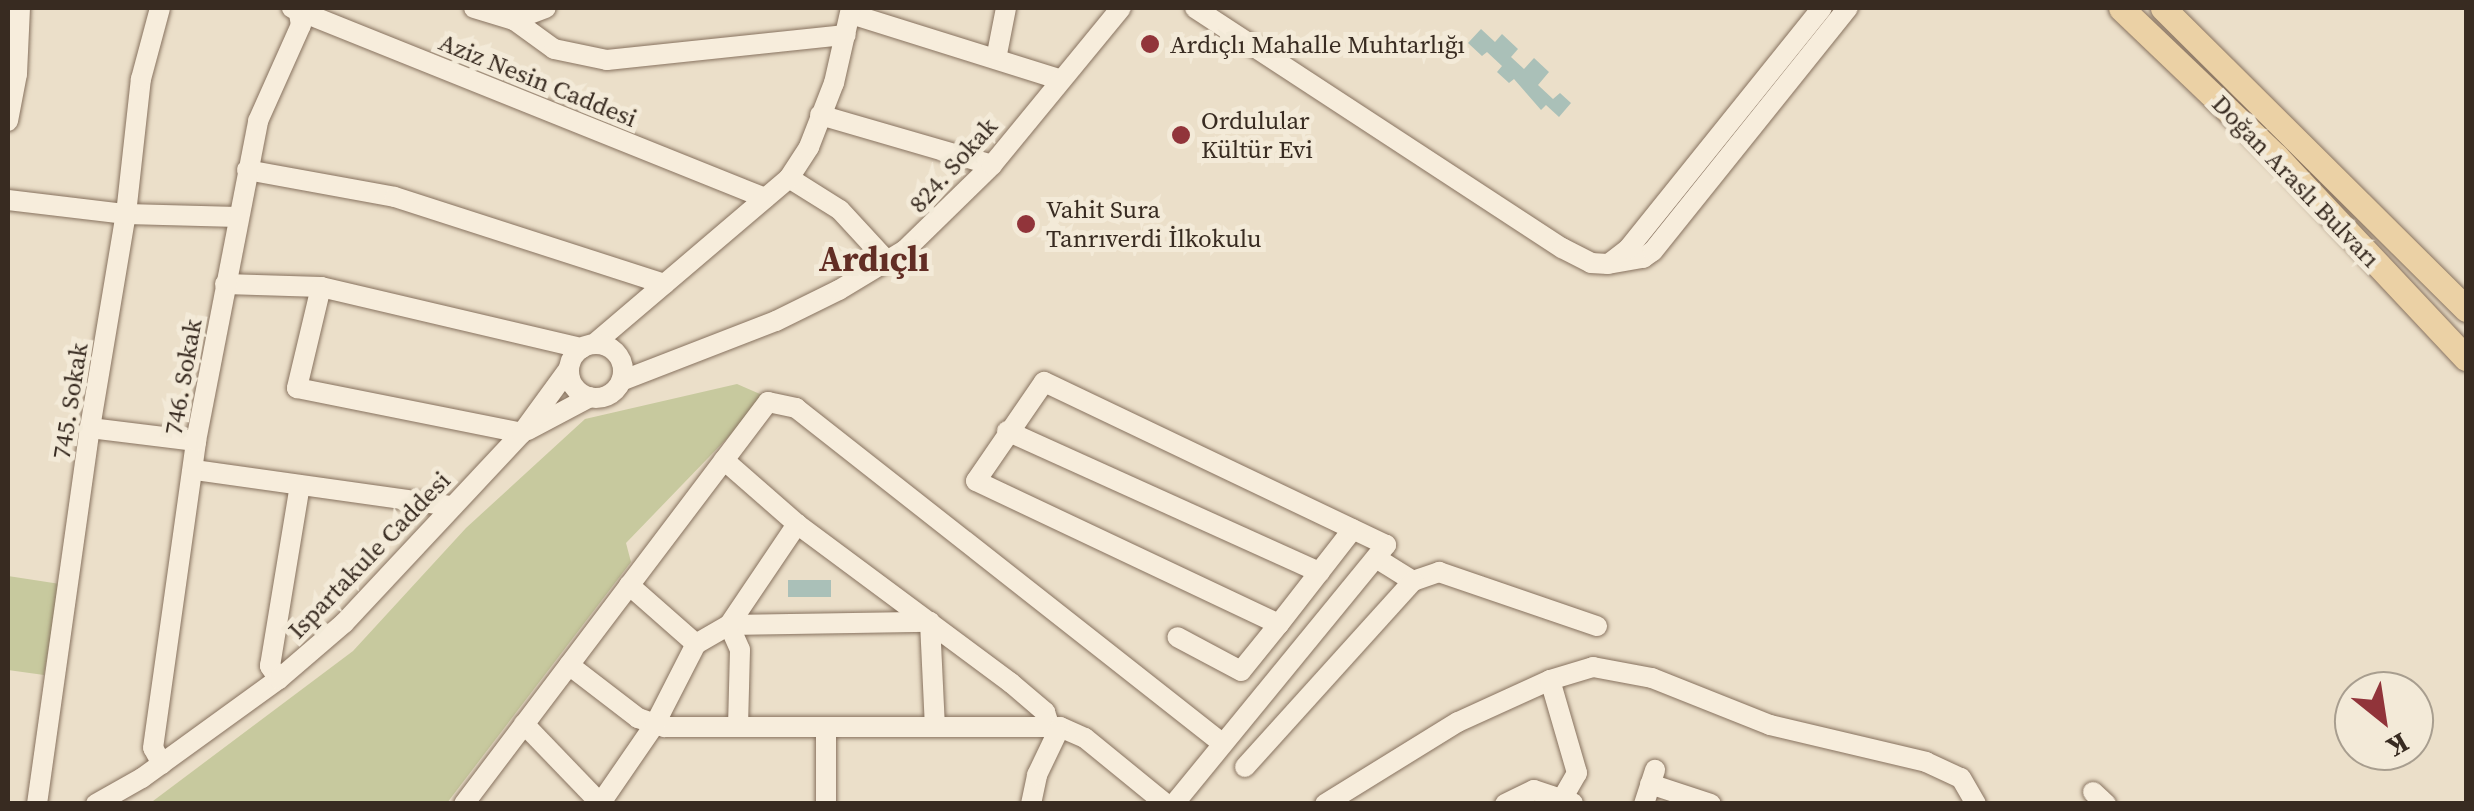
<!DOCTYPE html>
<meta charset="utf-8">
<style>
body{margin:0}
#map{position:relative;width:2474px;height:811px;overflow:hidden;background:#ebdfc9;font-family:"Source Serif 4",serif}
div>[style]{position:absolute}
.green>*{inset:0;background:#c7c99e}
.water>*{inset:0;background:#aac0b8;transform-origin:0 0}
.roads{filter:drop-shadow(0 0 2px #87725f) drop-shadow(0 0 2px #87725f)}
.minor>*{height:20px;margin:-10px;padding:0 10px;transform-origin:10px;border-radius:10px;background:#f7eddc}
.minor>.ring{margin:-10px;padding:0;box-sizing:content-box;background:none;border:20px solid #f7eddc;border-radius:50%}
.major>*{height:25px;margin:-12.5px;padding:0 12.5px;transform-origin:12.5px;border-radius:12.5px;background:#ebd1a5}
.dots>*{width:28px;height:28px;translate:-50% -50%;box-sizing:border-box;border:5px solid #f3ead8;border-radius:50%}
span{translate:-50% -50%;white-space:nowrap;text-align:center;line-height:1.15;-webkit-text-stroke:10px #f3ead8;paint-order:stroke}
.poi-label{font-size:25px;color:#382b21}
.left{translate:0 -50%;text-align:left}
.street-label{font-size:25px;color:#382b21}
.district-label{font-size:35px;color:#622d24;font-weight:700}
.frame{position:absolute;inset:0;border:10px solid #382b21;pointer-events:none}
.north{position:absolute;left:2334px;top:671px;width:100px;height:100px;box-sizing:border-box;background:#f3ead8;border:2px solid #a89e8f;border-radius:50%;rotate:150deg;font-size:28px;font-weight:700;line-height:40px;text-align:center;color:#382b21}
.north::after{content:'';display:block;margin:auto;width:35px;height:45px;background:#91343a;clip-path:polygon(50% 0,100% 100%,50% 72%,0 100%)}
</style>
<div id="map">
<div class="green">
<div style="clip-path:polygon(737px 384px,767px 397px,626px 543px,631px 562px,447px 803px,149px 804px,353px 651px,466px 528px,585px 419px)"></div>
<div style="clip-path:polygon(8px 576px,60px 584px,44px 675px,8px 670px)"></div>
</div>
<div class="water">
<div style="clip-path:polygon(1481px 29px,1495px 42px,1502px 34px,1518px 49px,1511px 57px,1524px 69px,1534px 58px,1549px 72px,1538px 85px,1553px 99px,1560px 93px,1571px 103px,1559px 117px,1546px 105px,1541px 110px,1514px 79px,1509px 83px,1497px 72px,1502px 66px,1487px 52px,1482px 56px,1468px 43px)"></div>
<div style="left:788px;top:580px;width:43px;height:17px"></div>
</div>
<div class="roads">
<div class="minor">
<div style="left:292px;top:8px;width:510px;rotate:21.88deg"></div>
<div style="left:474px;top:8px;width:42px;rotate:16.7deg"></div>
<div style="left:514px;top:20px;width:34px;rotate:-21deg"></div>
<div style="left:1195px;top:8px;width:439px;rotate:33.2deg"></div>
<div style="left:1562px;top:248px;width:33px;rotate:27deg"></div>
<div style="left:1591px;top:263px;width:17px;rotate:3deg"></div>
<div style="left:1608px;top:264px;width:36px;rotate:-10deg"></div>
<div style="left:1643px;top:258px;width:12px;rotate:-35deg"></div>
<div style="left:1653px;top:251px;width:312px;rotate:-51.3deg"></div>
<div style="left:851px;top:14px;width:217px;rotate:17.4deg"></div>
<div style="left:514px;top:20px;width:49px;rotate:35.9deg"></div>
<div style="left:554px;top:49px;width:54px;rotate:11.7deg"></div>
<div style="left:607px;top:60px;width:240px;rotate:-6deg"></div>
<div style="left:996px;top:59px;width:52px;rotate:-78.9deg"></div>
<div style="left:820px;top:115px;width:179px;rotate:16.2deg"></div>
<div style="left:8px;top:121px;width:48px;rotate:-79.2deg"></div>
<div style="left:17px;top:74px;width:66px;rotate:-87.4deg"></div>
<div style="left:247px;top:170px;width:150px;rotate:10.3deg"></div>
<div style="left:395px;top:197px;width:283px;rotate:17.9deg"></div>
<div style="left:789px;top:178px;width:60px;rotate:32.1deg"></div>
<div style="left:840px;top:210px;width:69px;rotate:47.3deg"></div>
<div style="left:8px;top:200px;width:119px;rotate:6.8deg"></div>
<div style="left:126px;top:214px;width:112px;rotate:1.5deg"></div>
<div style="left:1610px;top:263px;width:23px;rotate:-38deg"></div>
<div style="left:1628px;top:249px;width:309px;rotate:-51.2deg"></div>
<div style="left:225px;top:284px;width:96px;rotate:1.8deg"></div>
<div style="left:321px;top:287px;width:268px;rotate:13.2deg"></div>
<div style="left:321px;top:287px;width:104px;rotate:103.4deg"></div>
<div style="left:297px;top:388px;width:229px;rotate:11.3deg"></div>
<div style="left:594px;top:344px;width:256px;rotate:-40.4deg"></div>
<div style="left:789px;top:178px;width:37px;rotate:-57deg"></div>
<div style="left:809px;top:147px;width:69px;rotate:-68.7deg"></div>
<div style="left:834px;top:83px;width:77px;rotate:-77.2deg"></div>
<div class="ring" style="left:569px;top:344px;width:34px;height:34px"></div>
<div style="left:621px;top:381px;width:166px;rotate:-21.2deg"></div>
<div style="left:776px;top:321px;width:70px;rotate:-26.2deg"></div>
<div style="left:839px;top:290px;width:77px;rotate:-31.2deg"></div>
<div style="left:905px;top:250px;width:122px;rotate:-44.3deg"></div>
<div style="left:992px;top:165px;width:203px;rotate:-50.6deg"></div>
<div style="left:90px;top:428px;width:107px;rotate:7deg"></div>
<div style="left:528px;top:430px;width:70px;rotate:-28deg"></div>
<div style="left:1007px;top:431px;width:343px;rotate:24.3deg"></div>
<div style="left:724px;top:460px;width:97px;rotate:41.2deg"></div>
<div style="left:797px;top:524px;width:267px;rotate:36.6deg"></div>
<div style="left:1011px;top:683px;width:45px;rotate:40.5deg"></div>
<div style="left:1045px;top:712px;width:16px;rotate:72deg"></div>
<div style="left:195px;top:470px;width:260px;rotate:8deg"></div>
<div style="left:1376px;top:558px;width:44px;rotate:31.9deg"></div>
<div style="left:1413px;top:581px;width:28px;rotate:-19deg"></div>
<div style="left:1439px;top:572px;width:167px;rotate:18.9deg"></div>
<div style="left:629px;top:585px;width:89px;rotate:41.4deg"></div>
<div style="left:1279px;top:624px;width:120px;rotate:-52.1deg"></div>
<div style="left:729px;top:625px;width:201px;rotate:-0.9deg"></div>
<div style="left:930px;top:622px;width:105px;rotate:87.3deg"></div>
<div style="left:729px;top:625px;width:27px;rotate:66deg"></div>
<div style="left:740px;top:650px;width:77px;rotate:91.5deg"></div>
<div style="left:569px;top:665px;width:87px;rotate:37.5deg"></div>
<div style="left:638px;top:718px;width:28px;rotate:19deg"></div>
<div style="left:664px;top:727px;width:396px"></div>
<div style="left:1060px;top:727px;width:27px;rotate:24deg"></div>
<div style="left:1085px;top:738px;width:104px;rotate:39.2deg"></div>
<div style="left:279px;top:679px;width:16px;rotate:-125deg"></div>
<div style="left:270px;top:666px;width:183px;rotate:-80.6deg"></div>
<div style="left:1550px;top:680px;width:97px;rotate:73.8deg"></div>
<div style="left:1577px;top:773px;width:36px;rotate:120deg"></div>
<div style="left:524px;top:724px;width:111px;rotate:46.1deg"></div>
<div style="left:826px;top:730px;width:74px;rotate:90deg"></div>
<div style="left:162px;top:764px;width:18px;rotate:-119deg"></div>
<div style="left:153px;top:748px;width:310px;rotate:-82deg"></div>
<div style="left:196px;top:441px;width:326px;rotate:-79deg"></div>
<div style="left:258px;top:121px;width:105px;rotate:-65.9deg"></div>
<div style="left:301px;top:25px;width:17px;rotate:-100deg"></div>
<div style="left:1245px;top:767px;width:251px;rotate:-47.9deg"></div>
<div style="left:1650px;top:784px;width:64px;rotate:18.2deg"></div>
<div style="left:2093px;top:792px;width:18px;rotate:43deg"></div>
<div style="left:37px;top:804px;width:380px;rotate:-82deg"></div>
<div style="left:90px;top:428px;width:217px;rotate:-80.5deg"></div>
<div style="left:126px;top:214px;width:136px;rotate:-83.7deg"></div>
<div style="left:141px;top:79px;width:73px;rotate:-75deg"></div>
<div style="left:96px;top:804px;width:53px;rotate:-29.5deg"></div>
<div style="left:142px;top:778px;width:169px;rotate:-35.9deg"></div>
<div style="left:279px;top:679px;width:86px;rotate:-40.7deg"></div>
<div style="left:344px;top:623px;width:260px;rotate:-46.9deg"></div>
<div style="left:522px;top:433px;width:78px;rotate:-53.9deg"></div>
<div style="left:464px;top:804px;width:504px;rotate:-52.9deg"></div>
<div style="left:768px;top:402px;width:29px;rotate:12deg"></div>
<div style="left:796px;top:408px;width:542px;rotate:38.18deg"></div>
<div style="left:600px;top:804px;width:97px;rotate:-55.5deg"></div>
<div style="left:655px;top:724px;width:90px;rotate:-62.9deg"></div>
<div style="left:696px;top:644px;width:38px;rotate:-30deg"></div>
<div style="left:729px;top:625px;width:122px;rotate:-56deg"></div>
<div style="left:1031px;top:804px;width:30px;rotate:-78deg"></div>
<div style="left:1037px;top:775px;width:53px;rotate:-64.4deg"></div>
<div style="left:1174px;top:804px;width:335px;rotate:-50.7deg"></div>
<div style="left:1386px;top:545px;width:379px;rotate:-154.5deg"></div>
<div style="left:1044px;top:382px;width:120px;rotate:124.5deg"></div>
<div style="left:976px;top:481px;width:335px;rotate:25.3deg"></div>
<div style="left:1279px;top:624px;width:60px;rotate:129deg"></div>
<div style="left:1241px;top:671px;width:72px;rotate:-152deg"></div>
<div style="left:1325px;top:804px;width:156px;rotate:-31.7deg"></div>
<div style="left:1458px;top:722px;width:101px;rotate:-24.5deg"></div>
<div style="left:1550px;top:680px;width:45px;rotate:-16.8deg"></div>
<div style="left:1593px;top:667px;width:60px;rotate:10.6deg"></div>
<div style="left:1652px;top:678px;width:127px;rotate:21.7deg"></div>
<div style="left:1770px;top:725px;width:160px;rotate:13.3deg"></div>
<div style="left:1926px;top:762px;width:38px;rotate:25deg"></div>
<div style="left:1961px;top:778px;width:30px;rotate:60deg"></div>
<div style="left:1505px;top:804px;width:32px;rotate:-26deg"></div>
<div style="left:1534px;top:790px;width:41px;rotate:18.4deg"></div>
<div style="left:1644px;top:804px;width:36px;rotate:-72deg"></div>
</div>
<div class="major">
<div style="left:2121px;top:8px;width:214px;rotate:43.7deg"></div>
<div style="left:2276px;top:156px;width:277px;rotate:46.8deg"></div>
<div style="left:2163px;top:8px;width:427px;rotate:44.8deg"></div>
</div>
</div>
<div class="dots">
<div style="left:1150px;top:44px;background:#91343a"></div>
<div style="left:1181px;top:135px;background:#91343a"></div>
<div style="left:1026px;top:224px;background:#91343a"></div>
</div>
<div class="poi-label">
<span class="left" style="left:1170px;top:44px">Ardıçlı Mahalle Muhtarlığı</span>
<span class="left" style="left:1201px;top:135px">Ordulular<br>Kültür Evi</span>
<span class="left" style="left:1046px;top:224px">Vahit Sura<br>Tanrıverdi İlkokulu</span>
</div>
<div class="street-label">
<span style="left:538px;top:80px;rotate:22deg">Aziz Nesin Caddesi</span>
<span style="left:953px;top:165px;rotate:-48deg">824. Sokak</span>
<span style="left:2296px;top:181px;rotate:46deg">Doğan Araslı Bulvarı</span>
<span style="left:183px;top:377px;rotate:-80deg">746. Sokak</span>
<span style="left:70px;top:401px;rotate:-81deg">745. Sokak</span>
<span style="left:369px;top:555px;rotate:-46deg">Ispartakule Caddesi</span>
</div>
<div class="district-label">
<span style="left:874px;top:259px">Ardıçlı</span>
</div>
<div class="frame"></div>
<div class="north">K</div>
</div>
